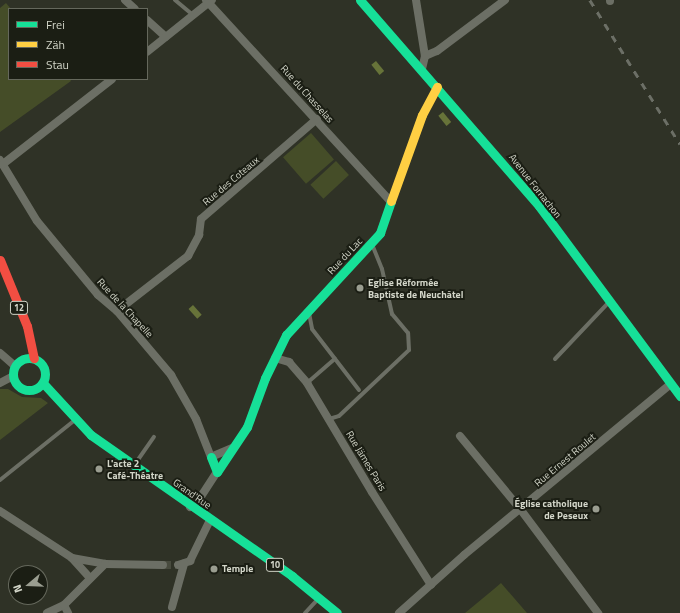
<!DOCTYPE html>
<meta charset="utf-8">
<style>
body{margin:0}
#map{position:relative;width:680px;height:613px;overflow:hidden;background:#2f3226;font-family:"Titillium Web",sans-serif}
div>[style]{position:absolute}
.green>*{inset:0;background:#454d28;transform-origin:0 0}
.water>*{inset:0;background:#677339;transform-origin:0 0}
.street-tunnel>*{height:8px;margin-top:-4px;transform-origin:0;background:repeating-linear-gradient(90deg,#484b3e 0 8px,transparent 0 12px)}
.lane>*{height:4px;margin:-2px;padding:0 2px;transform-origin:2px;border-radius:2px;background:#6c6f65}
.street>*{height:8px;margin:-4px;padding:0 4px;transform-origin:4px;border-radius:4px;background:#6c6f65}
.fast>*{height:9px;margin:-4.5px;padding:0 4.5px;transform-origin:4.5px;border-radius:4.5px;background:#16e098}
.fast>.ring{margin:-4.5px;padding:0;box-sizing:content-box;background:none;border:9px solid #16e098;border-radius:50%}
.slow>*{height:9px;margin:-4.5px;padding:0 4.5px;transform-origin:4.5px;border-radius:4.5px;background:#ffcf43}
.jam>*{height:9px;margin:-4.5px;padding:0 4.5px;transform-origin:4.5px;border-radius:4.5px;background:#f24e42}
.rail>*{height:2.5px;margin-top:-1.25px;transform-origin:0;background:repeating-linear-gradient(90deg,#6c6f66 0 7px,transparent 0 14px)}
.dots>*{width:11px;height:11px;translate:-50% -50%;box-sizing:border-box;border:2px solid #1b1e14;border-radius:50%}
span{translate:-50% -50%;white-space:nowrap;text-align:center;line-height:1.15;-webkit-text-stroke:4px #1b1e14;paint-order:stroke}
.shield-label span{padding:1px 3px;background:#1b1e14;border:1px solid;border-radius:3px;-webkit-text-stroke-width:0}
.shield-label{font-size:9px;color:#d3d6c9;font-weight:700}
.street-label{font-size:10px;color:#d3d6c9}
.poi-label{font-size:10px;color:#d3d6c9;font-weight:700}
.left{translate:0 -50%;text-align:left}
.right{translate:-100% -50%;text-align:right}
.legend{position:absolute;left:8px;top:8px;width:140px;height:72px;box-sizing:border-box;background:#1b1e14;border:1px solid #65685c;margin:0;padding:5px 7px;list-style:none;font-size:12px;color:#d3d6c9}
.legend li{display:flex;align-items:center;gap:8px;height:20px}
.legend b{width:20px;border:1px solid #65685c}
.north{position:absolute;left:8px;top:565px;width:40px;height:40px;box-sizing:border-box;background:#1b1e14;border:1px solid #65685c;border-radius:50%;rotate:251deg;font-size:11px;font-weight:700;line-height:16px;text-align:center;color:#d3d6c9}
.north::after{content:'';display:block;margin:auto;width:14px;height:18px;background:#9a9d90;clip-path:polygon(50% 0,100% 100%,50% 72%,0 100%)}
</style>
<div id="map">
<div class="green">
<div style="clip-path:polygon(6px 3px,11px 9px,9px 79px,70px 79px,71px 81px,0 132px,0 8px)"></div>
<div style="left:311px;top:133px;width:35px;height:37px;rotate:49deg"></div>
<div style="left:336px;top:161px;width:19px;height:35px;rotate:47deg"></div>
<div style="clip-path:polygon(0 389px,8px 389px,22px 397px,41px 398px,48px 403px,0 440px)"></div>
<div style="clip-path:polygon(501px 583px,527px 613px,465px 613px,494px 589px)"></div>
</div>
<div class="water">
<div style="left:376px;top:61px;width:13px;height:6px;rotate:51deg"></div>
<div style="left:443px;top:112px;width:13px;height:6px;rotate:51deg"></div>
<div style="left:193px;top:305px;width:13px;height:6px;rotate:48deg"></div>
</div>
<div class="street-tunnel">
<div style="left:163px;top:565px;width:15px"></div>
</div>
<div class="lane">
<div style="left:175px;top:0;width:25px;rotate:40deg"></div>
<div style="left:309px;top:313px;width:16px;rotate:79deg"></div>
<div style="left:312px;top:329px;width:77px;rotate:52.4deg"></div>
<div style="left:555px;top:359px;width:80px;rotate:-46.5deg"></div>
<div style="left:307px;top:383px;width:37px;rotate:-41deg"></div>
<div style="left:329px;top:419px;width:10px;rotate:-17deg"></div>
<div style="left:339px;top:416px;width:96px;rotate:-43.3deg"></div>
<div style="left:409px;top:350px;width:17px;rotate:-93deg"></div>
<div style="left:408px;top:333px;width:25px;rotate:-130deg"></div>
<div style="left:392px;top:314px;width:46px;rotate:-102.5deg"></div>
<div style="left:382px;top:269px;width:27px;rotate:-112deg"></div>
<div style="left:135px;top:464px;width:33px;rotate:-55deg"></div>
<div style="left:0;top:480px;width:96px;rotate:-38.7deg"></div>
<div style="left:305px;top:613px;width:19px;rotate:-47deg"></div>
</div>
<div class="street">
<div style="left:125px;top:0;width:13px;rotate:42deg"></div>
<div style="left:206px;top:0;width:275px;rotate:47.5deg"></div>
<div style="left:416px;top:0;width:57px;rotate:80.9deg"></div>
<div style="left:425px;top:56px;width:13px;rotate:103deg"></div>
<div style="left:610px;top:0;width:1px;rotate:90deg"></div>
<div style="left:147px;top:20px;width:25px;rotate:42deg"></div>
<div style="left:147px;top:52px;width:83px;rotate:-38.7deg"></div>
<div style="left:425px;top:56px;width:13px;rotate:-23deg"></div>
<div style="left:437px;top:51px;width:85px;rotate:-36.9deg"></div>
<div style="left:0;top:160px;width:71px;rotate:58.8deg"></div>
<div style="left:37px;top:221px;width:96px;rotate:50.5deg"></div>
<div style="left:98px;top:295px;width:25px;rotate:40deg"></div>
<div style="left:117px;top:311px;width:84px;rotate:49.8deg"></div>
<div style="left:171px;top:375px;width:51px;rotate:60.4deg"></div>
<div style="left:196px;top:419px;width:41px;rotate:68.5deg"></div>
<div style="left:211px;top:457px;width:23px;rotate:-23deg"></div>
<div style="left:3px;top:164px;width:138px;rotate:-37.9deg"></div>
<div style="left:117px;top:311px;width:90px;rotate:-37.8deg"></div>
<div style="left:188px;top:256px;width:24px;rotate:-62deg"></div>
<div style="left:199px;top:235px;width:16px;rotate:-83deg"></div>
<div style="left:201px;top:219px;width:153px;rotate:-40.8deg"></div>
<div style="left:0;top:353px;width:20px;rotate:41deg"></div>
<div style="left:275px;top:358px;width:15px;rotate:16deg"></div>
<div style="left:289px;top:362px;width:28px;rotate:49deg"></div>
<div style="left:307px;top:383px;width:127px;rotate:59.2deg"></div>
<div style="left:372px;top:492px;width:110px;rotate:57.6deg"></div>
<div style="left:0;top:383px;width:15px;rotate:-28deg"></div>
<div style="left:460px;top:436px;width:96px;rotate:50.5deg"></div>
<div style="left:521px;top:510px;width:129px;rotate:53.2deg"></div>
<div style="left:190px;top:507px;width:13px;rotate:-42deg"></div>
<div style="left:200px;top:498px;width:31px;rotate:-57deg"></div>
<div style="left:0;top:511px;width:86px;rotate:33.1deg"></div>
<div style="left:72px;top:558px;width:27px;rotate:48deg"></div>
<div style="left:72px;top:558px;width:34px;rotate:10deg"></div>
<div style="left:105px;top:564px;width:58px;rotate:1deg"></div>
<div style="left:178px;top:565px;width:13px;rotate:-18deg"></div>
<div style="left:190px;top:561px;width:46px;rotate:-64deg"></div>
<div style="left:64px;top:605px;width:9px;rotate:63deg"></div>
<div style="left:172px;top:607px;width:45px;rotate:-74.4deg"></div>
<div style="left:47px;top:613px;width:19px;rotate:-25deg"></div>
<div style="left:64px;top:605px;width:58px;rotate:-45deg"></div>
<div style="left:399px;top:613px;width:87px;rotate:-41.7deg"></div>
<div style="left:464px;top:555px;width:268px;rotate:-39.6deg"></div>
</div>
<div class="fast">
<div style="left:360px;top:0;width:273px;rotate:49deg"></div>
<div style="left:539px;top:206px;width:237px;rotate:53.4deg"></div>
<div class="ring" style="left:13px;top:358px;width:23px;height:23px"></div>
<div style="left:43px;top:383px;width:71px;rotate:47.3deg"></div>
<div style="left:91px;top:435px;width:246px;rotate:35deg"></div>
<div style="left:292px;top:576px;width:58px;rotate:39.4deg"></div>
<div style="left:211px;top:457px;width:16px;rotate:68deg"></div>
<div style="left:217px;top:472px;width:54px;rotate:-56.3deg"></div>
<div style="left:247px;top:427px;width:52px;rotate:-69.8deg"></div>
<div style="left:265px;top:378px;width:48px;rotate:-64deg"></div>
<div style="left:286px;top:335px;width:139px;rotate:-47.3deg"></div>
<div style="left:380px;top:233px;width:34px;rotate:-71deg"></div>
</div>
<div class="slow">
<div style="left:391px;top:201px;width:91px;rotate:-70.2deg"></div>
<div style="left:422px;top:115px;width:32px;rotate:-62deg"></div>
</div>
<div class="jam">
<div style="left:0;top:260px;width:71px;rotate:67.8deg"></div>
<div style="left:27px;top:326px;width:33px;rotate:78deg"></div>
</div>
<div class="rail">
<div style="left:590px;top:0;width:170px;rotate:58deg"></div>
</div>
<div class="dots">
<div style="left:360px;top:288px;background:#9a9d90"></div>
<div style="left:99px;top:469px;background:#9a9d90"></div>
<div style="left:596px;top:509px;background:#9a9d90"></div>
<div style="left:214px;top:569px;background:#9a9d90"></div>
</div>
<div class="shield-label">
<span style="left:19px;top:308px">12</span>
<span style="left:275px;top:565px">10</span>
</div>
<div class="street-label">
<span style="left:307px;top:94px;rotate:48deg">Rue du Chasselas</span>
<span style="left:231px;top:181px;rotate:-40deg">Rue des Coteaux</span>
<span style="left:535px;top:186px;rotate:52deg">Avenue Fornachon</span>
<span style="left:345px;top:256px;rotate:-47deg">Rue du Lac</span>
<span style="left:125px;top:308px;rotate:47deg">Rue de la Chapelle</span>
<span style="left:565px;top:460px;rotate:-40deg">Rue Ernest Roulet</span>
<span style="left:366px;top:461px;rotate:59deg">Rue Jämes Paris</span>
<span style="left:192px;top:494px;rotate:35deg">Grand'Rue</span>
</div>
<div class="poi-label">
<span class="left" style="left:368px;top:288px">Eglise Réformée<br>Baptiste de Neuchâtel</span>
<span class="left" style="left:107px;top:469px">L'acte 2<br>Café-Théatre</span>
<span class="right" style="left:588px;top:509px">Église catholique<br>de Peseux</span>
<span class="left" style="left:222px;top:569px">Temple</span>
</div>
<ul class="legend">
<li><b style="height:5px;background:#16e098"></b>Frei</li>
<li><b style="height:5px;background:#ffcf43"></b>Zäh</li>
<li><b style="height:5px;background:#f24e42"></b>Stau</li>
</ul>
<div class="north">N</div>
</div>
